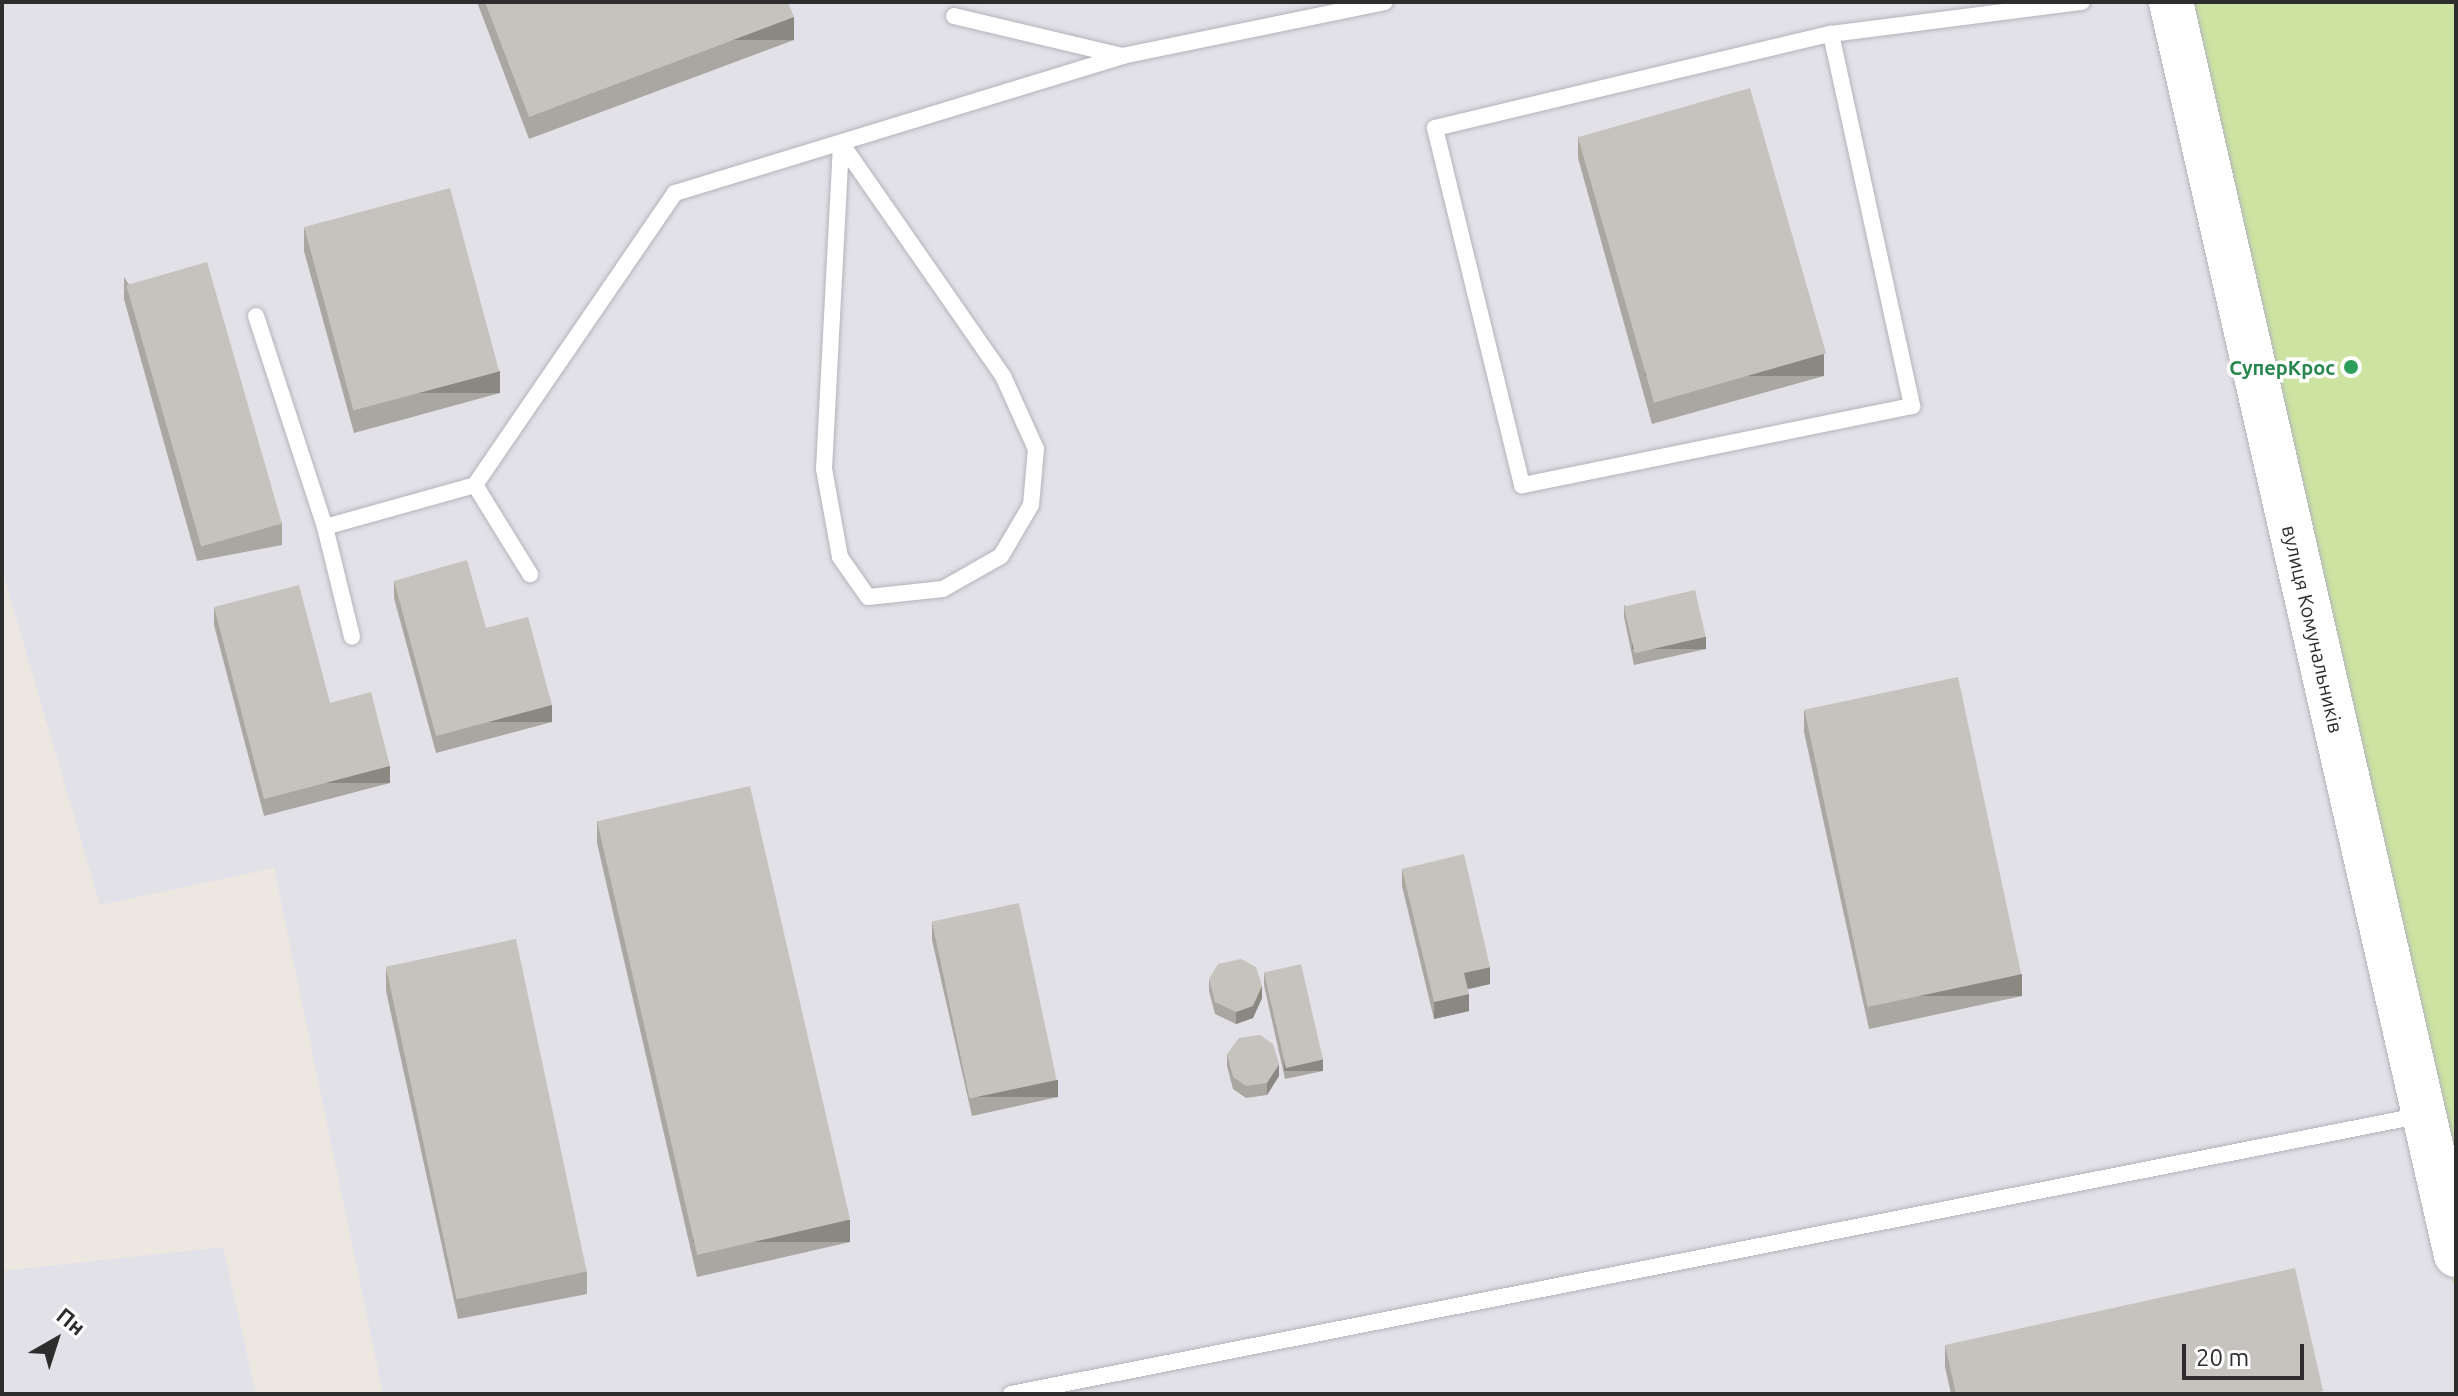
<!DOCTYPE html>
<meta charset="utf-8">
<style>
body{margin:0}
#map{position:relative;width:2458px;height:1396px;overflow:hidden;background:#ede7e2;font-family:Ubuntu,sans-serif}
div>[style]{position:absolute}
.industrial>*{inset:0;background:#e2e1e7}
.pitch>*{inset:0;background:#cce3a2}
.roads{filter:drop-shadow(0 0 2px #b2b4bc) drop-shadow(0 0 2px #b2b4bc)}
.lane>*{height:16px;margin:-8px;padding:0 8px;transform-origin:8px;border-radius:8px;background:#fff}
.secondary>*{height:44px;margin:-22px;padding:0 22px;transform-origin:22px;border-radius:22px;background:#fff}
.wall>*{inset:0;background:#aaa7a3}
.shaded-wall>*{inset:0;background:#8b8884;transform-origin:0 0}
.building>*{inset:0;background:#c6c2bd;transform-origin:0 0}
.dots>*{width:22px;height:22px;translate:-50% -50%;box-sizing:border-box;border:4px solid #fff;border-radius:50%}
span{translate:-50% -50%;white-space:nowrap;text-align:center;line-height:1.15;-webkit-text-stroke:7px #fff;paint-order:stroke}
.leisure-label{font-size:20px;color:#27864d;font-weight:700}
.right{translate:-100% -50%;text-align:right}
.street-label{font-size:20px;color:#2d2d2d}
.frame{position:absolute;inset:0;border:4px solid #2d2d2d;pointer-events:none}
.north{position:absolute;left:16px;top:1300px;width:80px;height:80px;-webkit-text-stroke:6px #fff;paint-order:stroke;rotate:39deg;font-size:22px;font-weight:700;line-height:32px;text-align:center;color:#2d2d2d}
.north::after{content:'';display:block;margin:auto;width:28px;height:36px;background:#2d2d2d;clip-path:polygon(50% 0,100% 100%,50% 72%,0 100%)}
.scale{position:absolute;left:2182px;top:1344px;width:122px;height:36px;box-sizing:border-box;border:4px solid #2d2d2d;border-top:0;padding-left:10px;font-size:24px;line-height:28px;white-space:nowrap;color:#2d2d2d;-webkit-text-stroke:6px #fff;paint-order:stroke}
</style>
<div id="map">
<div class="industrial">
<div style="clip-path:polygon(2px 2px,2162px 2px,2456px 1295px,2456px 1394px,383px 1394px,274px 868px,100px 905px,2px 570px)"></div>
<div style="clip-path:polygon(223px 1247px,256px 1394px,2px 1394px,2px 1271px)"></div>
</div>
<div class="pitch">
<div style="clip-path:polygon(2162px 2px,2456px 2px,2456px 1295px,2330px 733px)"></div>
</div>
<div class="roads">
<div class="lane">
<div style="left:954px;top:16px;width:173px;rotate:13.4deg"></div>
<div style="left:1122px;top:56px;width:268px;rotate:-11.6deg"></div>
<div style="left:1831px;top:34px;width:381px;rotate:77.7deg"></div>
<div style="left:1912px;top:406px;width:398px;rotate:168.5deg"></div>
<div style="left:1522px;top:485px;width:367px;rotate:-103.7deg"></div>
<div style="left:1435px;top:128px;width:407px;rotate:-13.4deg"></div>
<div style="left:1831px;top:34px;width:253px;rotate:-7.3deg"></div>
<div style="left:841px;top:143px;width:284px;rotate:55.2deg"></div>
<div style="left:1003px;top:376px;width:80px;rotate:65.7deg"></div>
<div style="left:1036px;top:449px;width:56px;rotate:95.1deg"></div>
<div style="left:1031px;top:505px;width:59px;rotate:120.5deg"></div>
<div style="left:1001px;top:556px;width:67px;rotate:150.4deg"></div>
<div style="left:943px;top:589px;width:75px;rotate:173.9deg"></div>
<div style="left:868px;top:597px;width:49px;rotate:-125deg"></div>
<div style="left:840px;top:557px;width:89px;rotate:-100.3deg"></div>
<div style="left:824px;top:469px;width:326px;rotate:-87deg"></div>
<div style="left:256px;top:316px;width:222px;rotate:71.9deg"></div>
<div style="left:325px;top:527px;width:156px;rotate:-15.6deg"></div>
<div style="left:475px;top:485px;width:354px;rotate:-55.6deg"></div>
<div style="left:675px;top:193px;width:468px;rotate:-17deg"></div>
<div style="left:475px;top:485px;width:105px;rotate:58.3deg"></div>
<div style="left:325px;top:527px;width:113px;rotate:76.2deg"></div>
<div style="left:1011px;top:1394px;width:1438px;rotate:-11.18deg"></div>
</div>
<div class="secondary">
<div style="left:2171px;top:2px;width:1285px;rotate:77.19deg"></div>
</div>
</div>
<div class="wall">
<div style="clip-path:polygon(477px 2px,788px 2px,794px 40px,529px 139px)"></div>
<div style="clip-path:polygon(1578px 136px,1824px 376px,1652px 424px,1578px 158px)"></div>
<div style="clip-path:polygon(304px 228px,500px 393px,354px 433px,304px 251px)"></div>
<div style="clip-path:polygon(124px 277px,282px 523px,282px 545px,197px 561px,124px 299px)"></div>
<div style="clip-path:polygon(394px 581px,486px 628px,552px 722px,436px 753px,394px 598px)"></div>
<div style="clip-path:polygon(1624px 605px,1706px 649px,1634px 665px,1624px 617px)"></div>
<div style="clip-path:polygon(214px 607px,330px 703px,390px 783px,264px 816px,214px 625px)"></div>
<div style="clip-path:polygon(1804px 710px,2022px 996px,1869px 1029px,1804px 732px)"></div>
<div style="clip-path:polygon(597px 821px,850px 1242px,697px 1277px,597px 843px)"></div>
<div style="clip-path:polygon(1402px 869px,1490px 984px,1468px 989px,1469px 1011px,1434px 1019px,1402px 886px)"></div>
<div style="clip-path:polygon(932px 922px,1058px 1097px,972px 1116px,932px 940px)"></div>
<div style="clip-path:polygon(386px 969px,587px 1272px,587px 1294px,458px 1319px,386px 991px)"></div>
<div style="clip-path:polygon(1264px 973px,1323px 1071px,1285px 1079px,1264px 985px)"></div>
<div style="clip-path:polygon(1209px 979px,1262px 998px,1253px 1018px,1236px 1024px,1215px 1014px,1209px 991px)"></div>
<div style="clip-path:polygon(1227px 1054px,1279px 1076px,1267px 1095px,1246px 1098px,1233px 1089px,1227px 1066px)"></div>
<div style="clip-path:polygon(1945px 1345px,2323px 1394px,1951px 1394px,1945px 1367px)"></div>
</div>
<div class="shaded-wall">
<div style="left:794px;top:17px;width:23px;height:283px;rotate:90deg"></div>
<div style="left:1824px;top:354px;width:22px;height:179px;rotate:90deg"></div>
<div style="left:500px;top:371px;width:22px;height:151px;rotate:90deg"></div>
<div style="left:1706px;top:637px;width:12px;height:74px;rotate:90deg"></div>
<div style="left:552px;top:705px;width:17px;height:120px;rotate:90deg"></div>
<div style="left:390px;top:766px;width:17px;height:130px;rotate:90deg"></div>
<div style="clip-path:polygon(1490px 967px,1490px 984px,1464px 990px,1464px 973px)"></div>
<div style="left:2022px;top:974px;width:22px;height:157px;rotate:90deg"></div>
<div style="clip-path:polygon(1262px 986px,1262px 998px,1253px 1018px,1236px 1024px,1236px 1012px)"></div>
<div style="clip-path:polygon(1469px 994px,1469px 1011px,1434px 1019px,1434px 1002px)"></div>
<div style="left:1323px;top:1059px;width:12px;height:39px;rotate:90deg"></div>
<div style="clip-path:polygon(1279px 1064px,1279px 1076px,1267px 1095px,1267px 1083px)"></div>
<div style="left:1058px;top:1080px;width:17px;height:88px;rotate:90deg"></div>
<div style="left:850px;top:1220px;width:22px;height:157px;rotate:90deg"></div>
</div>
<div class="building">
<div style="clip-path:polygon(485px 2px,788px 2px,794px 17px,529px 117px)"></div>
<div style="left:1750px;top:88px;width:276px;height:179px;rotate:74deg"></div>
<div style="left:450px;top:188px;width:190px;height:151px;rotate:75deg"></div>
<div style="left:207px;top:262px;width:272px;height:84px;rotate:74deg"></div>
<div style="clip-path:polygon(467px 560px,486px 628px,528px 617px,552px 705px,436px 736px,394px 581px)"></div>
<div style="clip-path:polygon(299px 585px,330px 703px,371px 692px,390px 766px,264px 799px,214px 607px)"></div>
<div style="left:1695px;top:590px;width:48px;height:73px;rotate:77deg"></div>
<div style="left:1958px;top:677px;width:304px;height:157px;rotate:78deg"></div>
<div style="left:750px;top:786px;width:445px;height:157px;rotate:77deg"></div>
<div style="clip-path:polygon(1464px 854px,1490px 967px,1464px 973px,1469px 994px,1434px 1002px,1402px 869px)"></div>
<div style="left:1019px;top:903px;width:181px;height:89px;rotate:78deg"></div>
<div style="left:516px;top:939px;width:340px;height:133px;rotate:78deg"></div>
<div style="clip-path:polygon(1241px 959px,1256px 967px,1262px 986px,1253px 1006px,1236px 1012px,1215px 1002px,1209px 979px,1218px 964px)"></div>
<div style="left:1301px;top:964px;width:98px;height:38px;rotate:77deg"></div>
<div style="clip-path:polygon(1260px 1035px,1273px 1044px,1279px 1064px,1267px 1083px,1246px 1086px,1233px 1077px,1227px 1054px,1239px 1038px)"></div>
<div style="clip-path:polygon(2295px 1268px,2323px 1391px,2311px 1394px,1956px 1394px,1945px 1345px)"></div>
</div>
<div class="dots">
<div style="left:2351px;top:367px;background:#2e9e5b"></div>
</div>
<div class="leisure-label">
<span class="right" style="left:2335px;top:367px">СуперКрос</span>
</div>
<div class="street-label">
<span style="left:2313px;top:629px;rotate:77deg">вулиця Комунальників</span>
</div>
<div class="frame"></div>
<div class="north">Пн</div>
<div class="scale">20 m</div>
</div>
